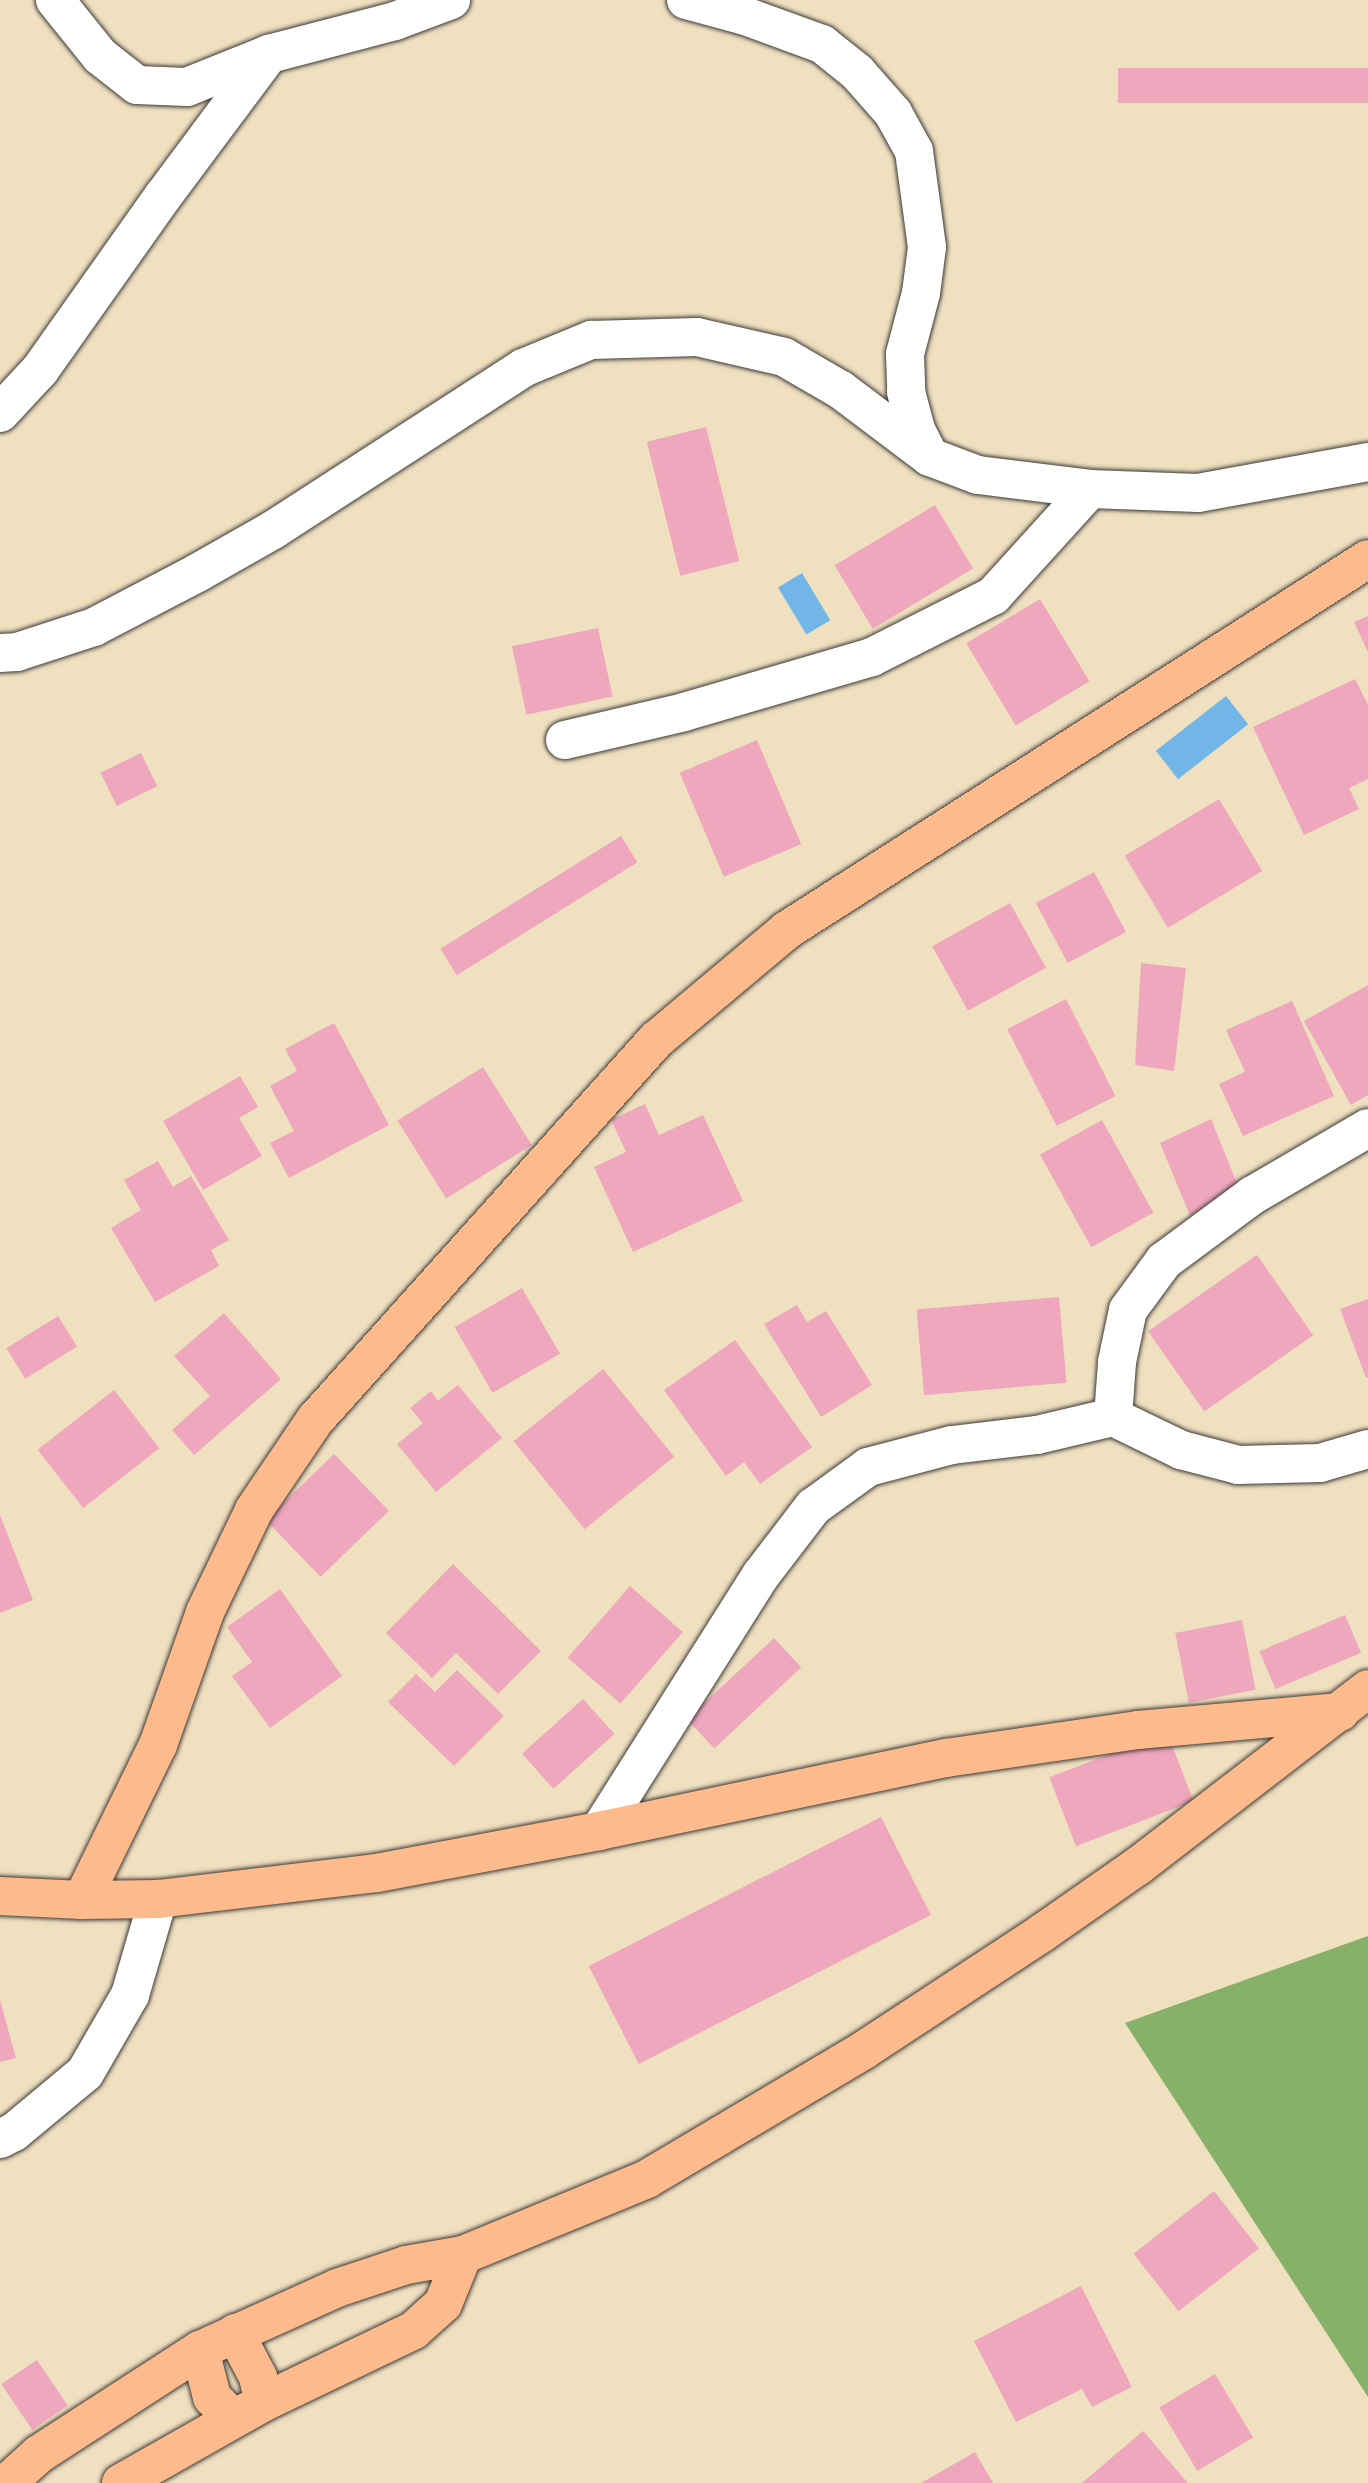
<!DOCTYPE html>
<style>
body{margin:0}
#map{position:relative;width:1368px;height:2483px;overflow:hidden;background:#efe0c0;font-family:"Indie Flower",sans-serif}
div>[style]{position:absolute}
.forest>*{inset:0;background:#87b168}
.water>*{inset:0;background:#72b5e7;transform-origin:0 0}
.building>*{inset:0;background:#efa7be;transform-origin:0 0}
.roads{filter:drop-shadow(0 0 2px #3c3935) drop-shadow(0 0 2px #3c3935)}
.minor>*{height:38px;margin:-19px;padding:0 19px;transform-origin:19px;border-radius:19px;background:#fff}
.major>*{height:38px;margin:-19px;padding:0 19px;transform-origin:19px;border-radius:19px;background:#fcba8d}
span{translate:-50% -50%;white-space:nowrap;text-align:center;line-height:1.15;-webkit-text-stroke:5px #f7f3e8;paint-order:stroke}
</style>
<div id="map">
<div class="forest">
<div style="clip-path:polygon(1368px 1936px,1368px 2397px,1125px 2023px)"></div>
</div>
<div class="water">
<div style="left:802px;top:573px;width:55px;height:28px;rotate:59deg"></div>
<div style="left:1226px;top:696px;width:36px;height:89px;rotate:52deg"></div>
</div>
<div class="building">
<div style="left:1368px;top:68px;width:35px;height:250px;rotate:90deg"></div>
<div style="left:706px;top:427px;width:138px;height:61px;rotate:76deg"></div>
<div style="left:935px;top:505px;width:74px;height:117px;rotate:59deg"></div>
<div style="left:1040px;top:599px;width:96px;height:86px;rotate:59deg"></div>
<div style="clip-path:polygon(1368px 616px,1368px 652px,1354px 622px)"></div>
<div style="left:598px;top:628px;width:70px;height:88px;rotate:78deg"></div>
<div style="clip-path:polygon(1355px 679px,1368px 705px,1368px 779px,1349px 788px,1359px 809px,1304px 835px,1253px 727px)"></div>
<div style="left:757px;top:740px;width:113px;height:84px;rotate:67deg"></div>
<div style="left:141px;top:753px;width:37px;height:45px;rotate:64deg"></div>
<div style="left:1219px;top:799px;width:84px;height:110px;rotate:59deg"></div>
<div style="left:621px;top:836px;width:31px;height:213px;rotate:58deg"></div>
<div style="left:1094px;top:872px;width:68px;height:66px;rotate:62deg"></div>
<div style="left:1010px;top:903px;width:74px;height:89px;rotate:61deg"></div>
<div style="clip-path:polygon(1141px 963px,1186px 968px,1174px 1071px,1135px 1065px)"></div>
<div style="clip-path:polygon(1368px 985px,1368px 1095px,1351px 1105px,1304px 1021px)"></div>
<div style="left:1066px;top:999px;width:109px;height:66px;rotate:63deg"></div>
<div style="clip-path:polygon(1292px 1001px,1334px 1096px,1243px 1136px,1219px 1084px,1245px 1072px,1226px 1030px)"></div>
<div style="clip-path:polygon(334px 1023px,389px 1125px,289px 1178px,270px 1143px,294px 1131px,270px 1086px,297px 1071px,285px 1049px)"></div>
<div style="left:483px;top:1067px;width:92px;height:101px;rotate:58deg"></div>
<div style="clip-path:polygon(240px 1076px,258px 1107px,239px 1118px,262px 1156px,203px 1190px,163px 1121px)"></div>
<div style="clip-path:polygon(645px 1104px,659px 1135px,703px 1115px,743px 1201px,633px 1252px,594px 1167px,626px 1152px,611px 1120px)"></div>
<div style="clip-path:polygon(1211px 1119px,1238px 1186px,1190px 1216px,1160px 1143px)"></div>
<div style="left:1102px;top:1120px;width:106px;height:71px;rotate:61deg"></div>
<div style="clip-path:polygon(158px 1161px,173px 1187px,191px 1176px,229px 1240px,211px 1250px,219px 1266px,155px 1302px,111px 1228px,141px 1210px,124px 1180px)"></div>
<div style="left:1257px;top:1255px;width:98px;height:133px;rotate:55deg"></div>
<div style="left:522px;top:1288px;width:76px;height:78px;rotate:60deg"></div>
<div style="left:1059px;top:1297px;width:86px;height:143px;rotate:85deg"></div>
<div style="clip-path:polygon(1368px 1299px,1368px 1377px,1366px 1378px,1340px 1309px)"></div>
<div style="clip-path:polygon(797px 1305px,807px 1322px,826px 1311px,872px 1385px,821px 1417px,764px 1324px)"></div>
<div style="clip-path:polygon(224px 1313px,281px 1379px,194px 1455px,172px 1430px,210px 1396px,174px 1356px)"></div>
<div style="left:58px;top:1316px;width:36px;height:61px;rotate:58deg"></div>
<div style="clip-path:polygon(735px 1340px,812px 1447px,760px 1484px,744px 1462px,726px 1476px,664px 1390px)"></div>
<div style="left:603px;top:1369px;width:113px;height:115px;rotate:51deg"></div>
<div style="clip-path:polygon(458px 1385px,502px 1438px,436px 1492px,397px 1444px,423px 1423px,410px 1408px,431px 1391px,438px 1401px)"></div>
<div style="left:114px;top:1390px;width:74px;height:97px;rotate:52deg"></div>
<div style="left:334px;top:1454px;width:79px;height:95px;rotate:46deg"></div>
<div style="clip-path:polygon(0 1515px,33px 1600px,0 1613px)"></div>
<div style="clip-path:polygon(453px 1564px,541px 1651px,498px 1694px,456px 1653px,432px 1678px,386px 1633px)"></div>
<div style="left:630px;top:1586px;width:70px;height:95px;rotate:41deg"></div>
<div style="clip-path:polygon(280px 1589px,342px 1676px,270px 1728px,232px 1676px,252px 1662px,227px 1627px)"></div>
<div style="left:1345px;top:1615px;width:41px;height:93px;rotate:67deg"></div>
<div style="left:1242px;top:1620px;width:71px;height:68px;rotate:79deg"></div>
<div style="left:774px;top:1638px;width:40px;height:119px;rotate:47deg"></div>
<div style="clip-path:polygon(457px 1670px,504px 1716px,454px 1766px,388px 1702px,416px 1674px,435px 1692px)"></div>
<div style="left:583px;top:1699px;width:47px;height:82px;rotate:48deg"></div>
<div style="left:1167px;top:1732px;width:74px;height:126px;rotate:69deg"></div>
<div style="left:881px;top:1817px;width:110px;height:328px;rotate:63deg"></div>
<div style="clip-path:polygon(0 2000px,16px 2058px,0 2062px)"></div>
<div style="left:1214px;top:2191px;width:73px;height:102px;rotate:52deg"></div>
<div style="clip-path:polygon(1081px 2286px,1132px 2387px,1092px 2407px,1082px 2389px,1016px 2422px,974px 2341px)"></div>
<div style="left:37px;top:2360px;width:55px;height:43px;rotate:56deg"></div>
<div style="left:1215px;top:2374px;width:74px;height:65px;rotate:59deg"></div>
<div style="clip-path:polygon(1143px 2431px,1188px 2483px,1082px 2483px)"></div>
<div style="clip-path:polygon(975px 2452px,993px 2483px,921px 2483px)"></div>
</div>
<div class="roads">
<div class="minor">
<div style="left:55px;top:0;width:72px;rotate:51.2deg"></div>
<div style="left:100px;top:56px;width:47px;rotate:38.1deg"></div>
<div style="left:137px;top:85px;width:50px;rotate:2.3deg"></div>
<div style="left:187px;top:87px;width:88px;rotate:-21.9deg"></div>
<div style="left:269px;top:54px;width:130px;rotate:-14.7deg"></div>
<div style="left:395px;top:21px;width:60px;rotate:-20.6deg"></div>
<div style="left:686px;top:0;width:61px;rotate:15.2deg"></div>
<div style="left:745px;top:16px;width:82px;rotate:20deg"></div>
<div style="left:822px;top:44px;width:45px;rotate:38.7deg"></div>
<div style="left:857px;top:72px;width:55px;rotate:48.7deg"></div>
<div style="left:893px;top:113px;width:43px;rotate:61.1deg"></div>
<div style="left:914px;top:151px;width:97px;rotate:82.3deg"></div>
<div style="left:927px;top:247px;width:46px;rotate:97.4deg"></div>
<div style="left:921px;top:293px;width:63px;rotate:104.7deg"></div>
<div style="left:905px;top:354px;width:38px;rotate:88deg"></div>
<div style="left:906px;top:392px;width:39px;rotate:75deg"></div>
<div style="left:916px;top:430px;width:30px;rotate:63deg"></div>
<div style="left:930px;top:457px;width:51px;rotate:20.6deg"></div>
<div style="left:978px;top:475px;width:113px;rotate:7.1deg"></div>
<div style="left:1090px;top:489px;width:108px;rotate:2.1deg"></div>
<div style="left:1198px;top:493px;width:173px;rotate:-10.3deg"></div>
<div style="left:0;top:413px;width:59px;rotate:-47.1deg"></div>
<div style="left:40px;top:370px;width:214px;rotate:-54.7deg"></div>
<div style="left:164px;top:195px;width:176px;rotate:-53.3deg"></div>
<div style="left:0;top:653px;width:17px;rotate:-3deg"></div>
<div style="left:17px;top:652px;width:81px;rotate:-18deg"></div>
<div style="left:94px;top:627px;width:119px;rotate:-27.6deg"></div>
<div style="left:199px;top:572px;width:85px;rotate:-29.6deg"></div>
<div style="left:273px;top:530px;width:298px;rotate:-32.9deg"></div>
<div style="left:523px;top:368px;width:74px;rotate:-22.4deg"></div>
<div style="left:591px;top:340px;width:106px;rotate:-1.6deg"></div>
<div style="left:697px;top:337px;width:89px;rotate:12.9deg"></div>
<div style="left:784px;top:357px;width:66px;rotate:30.1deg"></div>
<div style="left:841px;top:390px;width:111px;rotate:37deg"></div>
<div style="left:565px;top:740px;width:122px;rotate:-13.2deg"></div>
<div style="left:684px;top:712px;width:196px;rotate:-16.3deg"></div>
<div style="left:872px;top:657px;width:136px;rotate:-26.8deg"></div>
<div style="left:993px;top:596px;width:144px;rotate:-47.8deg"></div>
<div style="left:1113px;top:1417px;width:55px;rotate:-85.8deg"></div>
<div style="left:1117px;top:1362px;width:53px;rotate:-78.1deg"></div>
<div style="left:1128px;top:1310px;width:61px;rotate:-53.7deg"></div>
<div style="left:1164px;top:1261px;width:111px;rotate:-36.6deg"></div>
<div style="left:1253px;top:1195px;width:133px;rotate:-30.2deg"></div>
<div style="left:599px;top:1831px;width:303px;rotate:-57.7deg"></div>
<div style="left:761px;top:1575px;width:86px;rotate:-52.6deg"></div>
<div style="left:813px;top:1507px;width:68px;rotate:-36deg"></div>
<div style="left:868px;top:1467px;width:87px;rotate:-14.7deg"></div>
<div style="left:952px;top:1445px;width:86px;rotate:-6.7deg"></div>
<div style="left:1037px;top:1435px;width:78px;rotate:-13.3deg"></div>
<div style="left:1113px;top:1417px;width:76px;rotate:25.9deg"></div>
<div style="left:1181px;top:1450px;width:59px;rotate:14.7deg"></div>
<div style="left:1238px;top:1465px;width:82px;rotate:-1.4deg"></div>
<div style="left:1320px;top:1463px;width:50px;rotate:-16.3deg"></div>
<div style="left:0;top:2139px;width:16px;rotate:-27deg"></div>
<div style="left:14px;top:2132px;width:92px;rotate:-39.7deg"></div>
<div style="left:85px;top:2073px;width:90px;rotate:-60deg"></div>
<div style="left:130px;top:1995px;width:100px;rotate:-73.7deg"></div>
</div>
<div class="major">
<div style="left:0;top:1896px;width:82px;rotate:2.8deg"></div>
<div style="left:82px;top:1900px;width:76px;rotate:-0.8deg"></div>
<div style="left:158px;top:1899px;width:221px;rotate:-6.8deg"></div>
<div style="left:377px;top:1873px;width:226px;rotate:-10.7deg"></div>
<div style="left:599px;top:1831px;width:355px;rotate:-11.9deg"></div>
<div style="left:946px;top:1758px;width:194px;rotate:-8.3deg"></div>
<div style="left:1138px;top:1730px;width:203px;rotate:-5.1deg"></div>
<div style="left:82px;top:1900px;width:173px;rotate:-63.9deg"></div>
<div style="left:158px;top:1745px;width:141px;rotate:-70.5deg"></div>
<div style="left:205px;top:1612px;width:113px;rotate:-64.3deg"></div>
<div style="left:254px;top:1510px;width:109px;rotate:-55.9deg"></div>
<div style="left:315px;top:1420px;width:511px;rotate:-48.1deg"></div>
<div style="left:656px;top:1040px;width:171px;rotate:-40deg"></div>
<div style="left:787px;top:930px;width:689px;rotate:-32.56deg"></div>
<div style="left:235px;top:2333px;width:50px;rotate:62.4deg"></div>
<div style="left:258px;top:2377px;width:26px;rotate:77deg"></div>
<div style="left:200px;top:2350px;width:49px;rotate:75.7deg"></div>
<div style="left:212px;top:2397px;width:30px;rotate:46deg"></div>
<div style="left:7px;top:2483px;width:43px;rotate:-42.2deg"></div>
<div style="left:39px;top:2454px;width:192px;rotate:-32.9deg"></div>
<div style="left:200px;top:2350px;width:150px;rotate:-24.3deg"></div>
<div style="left:337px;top:2288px;width:73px;rotate:-18.4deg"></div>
<div style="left:406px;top:2265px;width:58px;rotate:-10deg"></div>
<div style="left:463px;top:2255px;width:199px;rotate:-22.4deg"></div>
<div style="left:647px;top:2179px;width:252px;rotate:-30.7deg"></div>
<div style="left:864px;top:2050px;width:213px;rotate:-33.3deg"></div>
<div style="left:1042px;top:1933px;width:117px;rotate:-34.9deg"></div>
<div style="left:1138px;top:1866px;width:290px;rotate:-37.6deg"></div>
<div style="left:121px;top:2483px;width:164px;rotate:-29.5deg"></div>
<div style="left:264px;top:2402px;width:166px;rotate:-25.6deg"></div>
<div style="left:414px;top:2330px;width:39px;rotate:-42deg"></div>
<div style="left:443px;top:2304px;width:53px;rotate:-67.8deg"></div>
</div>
</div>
</div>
